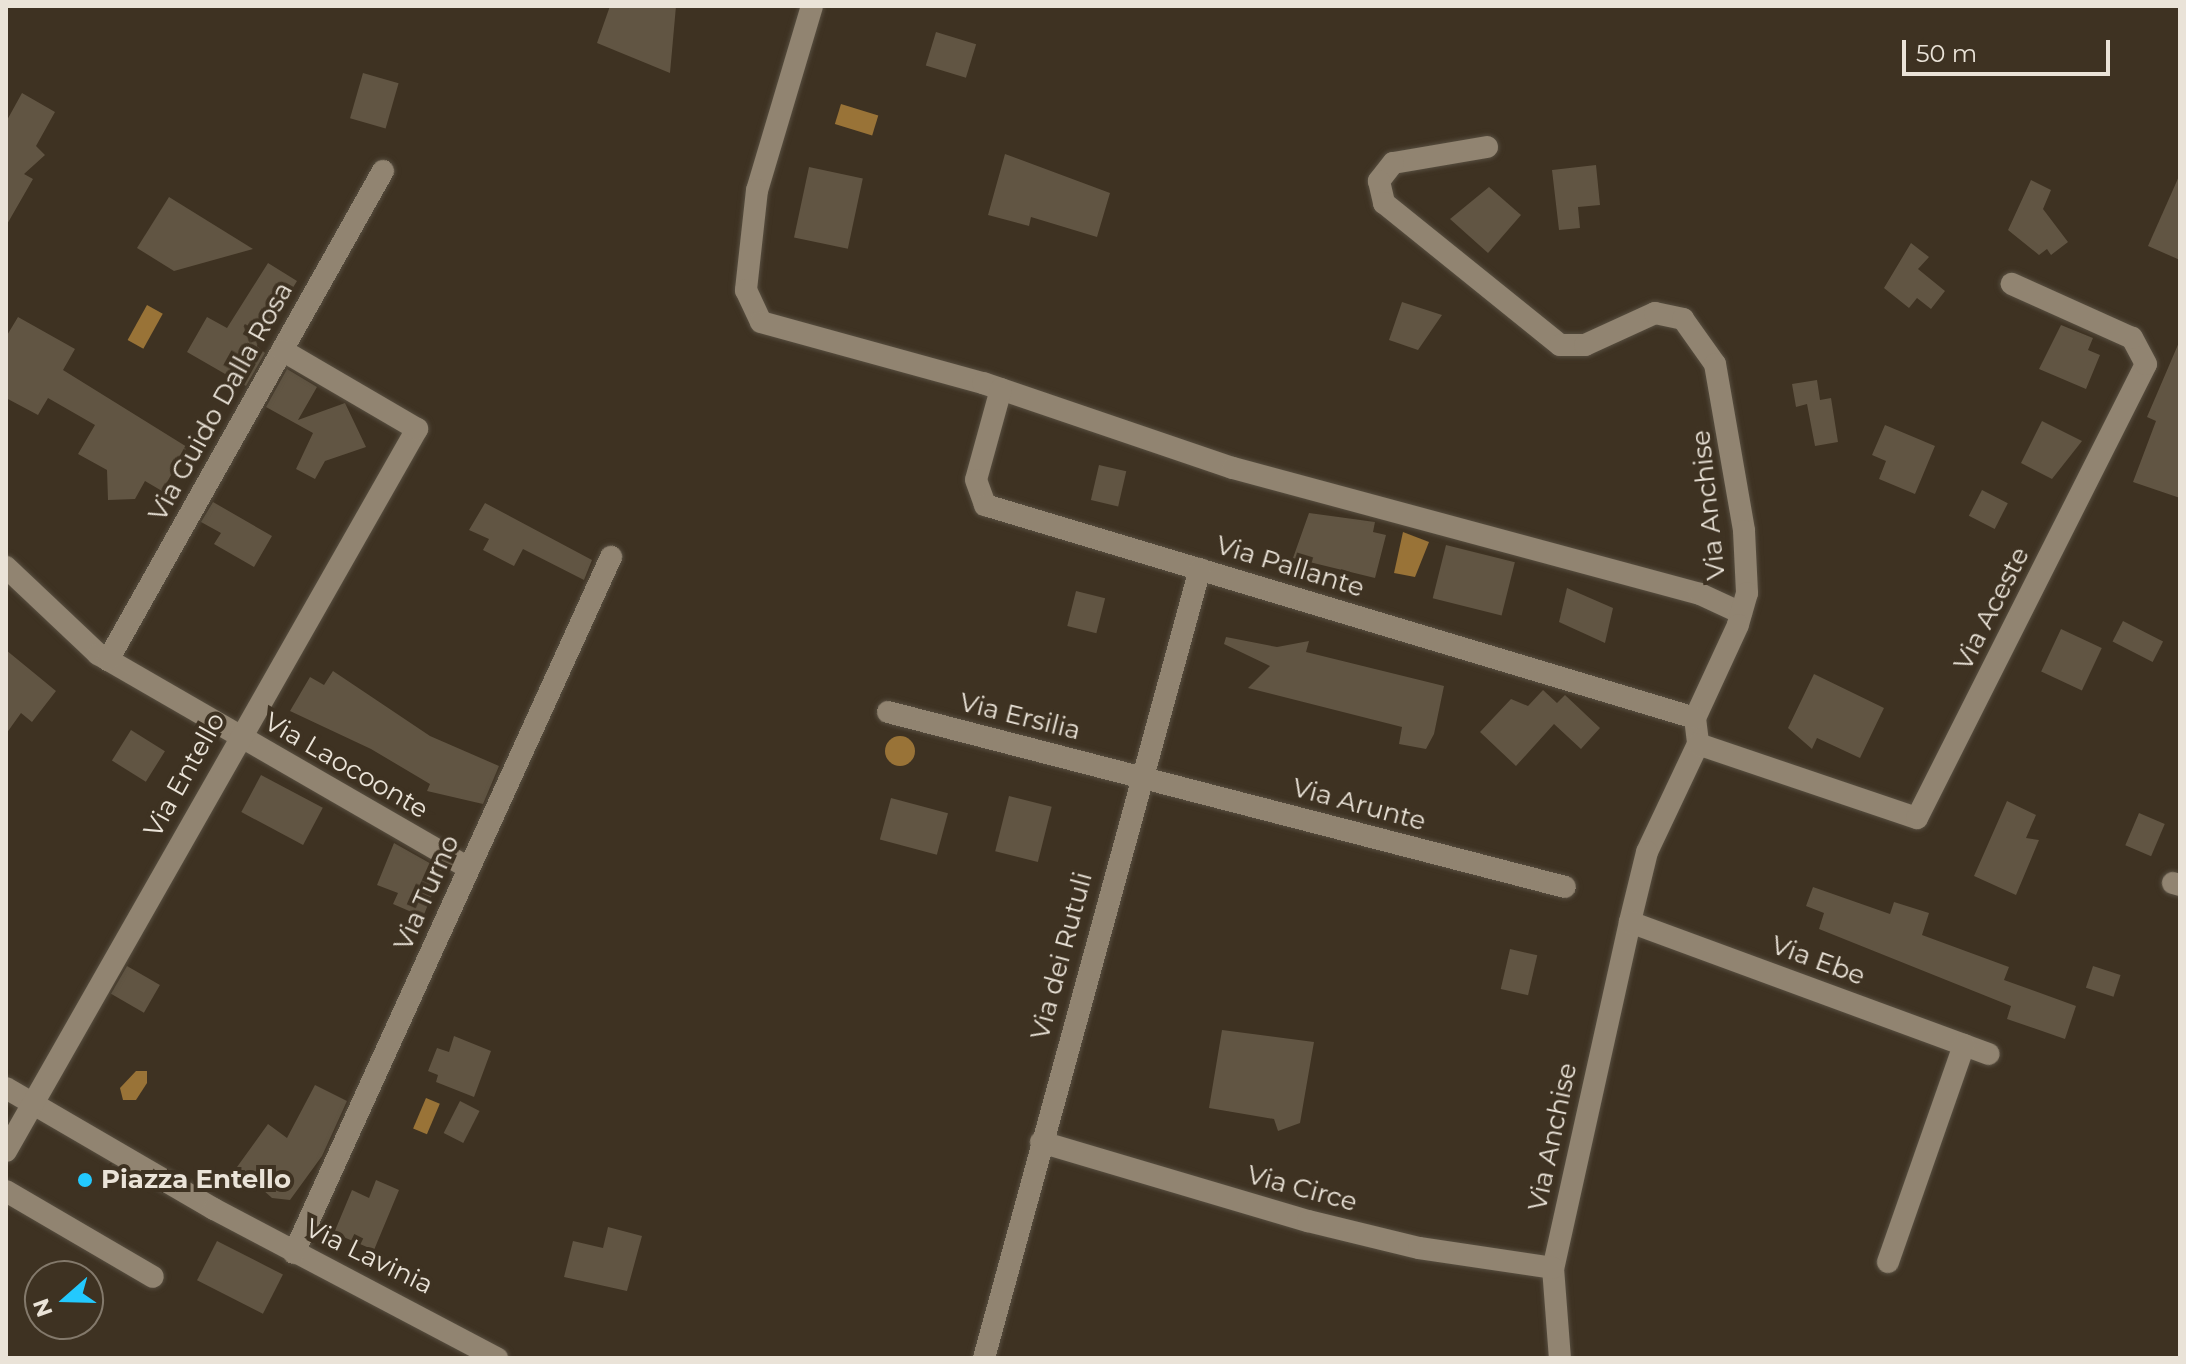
<!DOCTYPE html>
<style>
body{margin:0}
#map{position:relative;width:2186px;height:1364px;overflow:hidden;background:#3e3222;font-family:Montserrat,sans-serif}
div>[style]{position:absolute}
.water>*{inset:0;background:#997337;transform-origin:0 0}
.round{border-radius:50%}
.building>*{inset:0;background:#615543;transform-origin:0 0}
.roads{filter:drop-shadow(0 0 2px #574e40) drop-shadow(0 0 2px #574e40)}
.street>*{height:22px;margin:-11px;padding:0 11px;transform-origin:11px;border-radius:11px;background:#918471}
.dots>*{width:22px;height:22px;translate:-50% -50%;box-sizing:border-box;border:4px solid #3e3222;border-radius:50%}
span{translate:-50% -50%;white-space:nowrap;text-align:center;line-height:1.15;-webkit-text-stroke:8px #3e3222;paint-order:stroke}
.street-label{font-size:26px;color:#eae3d8}
.poi-label{font-size:26px;color:#eae3d8;font-weight:700}
.left{translate:0 -50%;text-align:left}
.frame{position:absolute;inset:0;border:8px solid #eae3d8;pointer-events:none}
.north{position:absolute;left:24px;top:1260px;width:80px;height:80px;box-sizing:border-box;background:#3e3222;border:2px solid #83796b;border-radius:50%;rotate:250deg;font-size:22px;font-weight:700;line-height:32px;text-align:center;color:#eae3d8}
.north::after{content:'';display:block;margin:auto;width:28px;height:36px;background:#23c9fe;clip-path:polygon(50% 0,100% 100%,50% 72%,0 100%)}
.scale{position:absolute;left:1902px;top:40px;width:208px;height:36px;box-sizing:border-box;border:4px solid #eae3d8;border-top:0;padding-left:10px;font-size:24px;line-height:28px;white-space:nowrap;color:#eae3d8;-webkit-text-stroke:6px #3e3222;paint-order:stroke}
</style>
<div id="map">
<div class="water">
<div style="left:841px;top:104px;width:39px;height:21px;rotate:17deg"></div>
<div style="left:147px;top:305px;width:18px;height:40px;rotate:29deg"></div>
<div style="clip-path:polygon(1403px 532px,1429px 542px,1415px 577px,1394px 573px)"></div>
<div class="round" style="left:885px;top:736px;width:30px;height:30px"></div>
<div style="clip-path:polygon(136px 1071px,147px 1071px,147px 1083px,136px 1100px,123px 1100px,120px 1088px)"></div>
<div style="left:426px;top:1098px;width:15px;height:33px;rotate:23deg"></div>
</div>
<div class="building">
<div style="clip-path:polygon(610px 6px,676px 6px,670px 73px,597px 43px)"></div>
<div style="left:936px;top:32px;width:42px;height:35px;rotate:17deg"></div>
<div style="left:363px;top:73px;width:37px;height:47px;rotate:16deg"></div>
<div style="clip-path:polygon(22px 93px,55px 112px,36px 146px,45px 155px,24px 174px,33px 179px,6px 226px,6px 122px)"></div>
<div style="clip-path:polygon(1005px 154px,1110px 193px,1097px 237px,1031px 217px,1029px 226px,988px 215px)"></div>
<div style="clip-path:polygon(1596px 165px,1600px 205px,1578px 207px,1580px 228px,1559px 230px,1552px 170px)"></div>
<div style="left:809px;top:167px;width:55px;height:72px;rotate:12deg"></div>
<div style="clip-path:polygon(2180px 174px,2180px 260px,2148px 246px)"></div>
<div style="clip-path:polygon(2031px 180px,2051px 190px,2043px 209px,2068px 242px,2051px 255px,2047px 249px,2039px 255px,2008px 230px)"></div>
<div style="clip-path:polygon(1489px 187px,1521px 215px,1488px 253px,1450px 219px)"></div>
<div style="clip-path:polygon(169px 197px,253px 249px,174px 271px,137px 248px)"></div>
<div style="clip-path:polygon(1911px 243px,1929px 257px,1918px 269px,1945px 291px,1931px 309px,1917px 298px,1909px 308px,1884px 288px)"></div>
<div style="clip-path:polygon(268px 263px,297px 281px,257px 346px,265px 353px,246px 386px,187px 352px,207px 317px,227px 328px)"></div>
<div style="clip-path:polygon(1402px 302px,1442px 315px,1418px 350px,1389px 340px)"></div>
<div style="clip-path:polygon(18px 317px,75px 349px,63px 370px,187px 447px,162px 491px,145px 481px,135px 499px,108px 500px,107px 470px,78px 454px,95px 425px,48px 398px,38px 415px,6px 398px,6px 337px)"></div>
<div style="clip-path:polygon(2061px 325px,2093px 338px,2088px 350px,2100px 355px,2086px 389px,2039px 369px)"></div>
<div style="clip-path:polygon(2180px 340px,2180px 498px,2133px 482px,2156px 421px,2147px 417px)"></div>
<div style="clip-path:polygon(287px 369px,317px 387px,298px 420px,345px 403px,366px 447px,325px 461px,315px 479px,296px 469px,313px 433px,266px 407px)"></div>
<div style="clip-path:polygon(1817px 380px,1820px 400px,1831px 398px,1838px 442px,1815px 446px,1807px 404px,1796px 407px,1792px 384px)"></div>
<div style="clip-path:polygon(2042px 421px,2082px 441px,2052px 479px,2021px 463px)"></div>
<div style="clip-path:polygon(1885px 425px,1935px 446px,1915px 494px,1879px 479px,1886px 461px,1872px 455px)"></div>
<div style="left:1099px;top:465px;width:28px;height:36px;rotate:13deg"></div>
<div style="left:1982px;top:490px;width:29px;height:29px;rotate:27deg"></div>
<div style="clip-path:polygon(213px 502px,272px 536px,254px 567px,214px 544px,221px 533px,201px 522px)"></div>
<div style="clip-path:polygon(485px 503px,592px 560px,584px 580px,523px 549px,514px 566px,483px 550px,489px 539px,469px 530px)"></div>
<div style="clip-path:polygon(1309px 513px,1375px 522px,1373px 532px,1386px 535px,1375px 578px,1293px 558px)"></div>
<div style="left:1446px;top:545px;width:71px;height:55px;rotate:14deg"></div>
<div style="clip-path:polygon(1567px 588px,1613px 608px,1605px 643px,1559px 622px)"></div>
<div style="left:1076px;top:591px;width:30px;height:36px;rotate:14deg"></div>
<div style="left:2123px;top:621px;width:45px;height:23px;rotate:27deg"></div>
<div style="left:2061px;top:629px;width:45px;height:47px;rotate:25deg"></div>
<div style="clip-path:polygon(1226px 637px,1277px 647px,1309px 641px,1306px 652px,1444px 686px,1434px 734px,1426px 749px,1399px 744px,1402px 727px,1248px 688px,1270px 666px,1224px 644px)"></div>
<div style="clip-path:polygon(6px 650px,56px 691px,32px 722px,21px 713px,6px 734px)"></div>
<div style="clip-path:polygon(333px 671px,430px 736px,499px 766px,483px 804px,427px 791px,430px 784px,371px 749px,290px 711px,310px 677px,324px 685px)"></div>
<div style="clip-path:polygon(1814px 674px,1884px 708px,1860px 758px,1817px 738px,1812px 749px,1788px 728px)"></div>
<div style="clip-path:polygon(1543px 690px,1557px 703px,1565px 695px,1600px 728px,1581px 749px,1554px 724px,1516px 766px,1480px 732px,1511px 699px,1528px 706px)"></div>
<div style="left:131px;top:730px;width:40px;height:36px;rotate:32deg"></div>
<div style="left:261px;top:775px;width:70px;height:42px;rotate:28deg"></div>
<div style="left:1009px;top:796px;width:44px;height:57px;rotate:14deg"></div>
<div style="left:891px;top:798px;width:59px;height:43px;rotate:15deg"></div>
<div style="clip-path:polygon(2007px 801px,2036px 815px,2026px 838px,2039px 840px,2016px 895px,1974px 876px)"></div>
<div style="left:2139px;top:813px;width:28px;height:35px;rotate:23deg"></div>
<div style="clip-path:polygon(394px 843px,442px 870px,423px 917px,393px 904px,398px 893px,377px 885px)"></div>
<div style="clip-path:polygon(1813px 887px,1890px 914px,1894px 902px,1929px 913px,1922px 935px,2009px 967px,2004px 980px,2076px 1006px,2065px 1039px,2007px 1019px,2011px 1006px,1819px 929px,1824px 913px,1806px 906px)"></div>
<div style="left:1510px;top:949px;width:28px;height:41px;rotate:13deg"></div>
<div style="left:127px;top:966px;width:38px;height:32px;rotate:30deg"></div>
<div style="left:2093px;top:966px;width:29px;height:23px;rotate:18deg"></div>
<div style="clip-path:polygon(1222px 1030px,1314px 1042px,1300px 1123px,1278px 1131px,1274px 1119px,1209px 1108px)"></div>
<div style="clip-path:polygon(454px 1036px,491px 1051px,474px 1097px,436px 1082px,438px 1075px,428px 1071px,437px 1048px,449px 1052px)"></div>
<div style="clip-path:polygon(315px 1085px,347px 1101px,322px 1156px,290px 1200px,272px 1198px,237px 1167px,268px 1124px,287px 1138px)"></div>
<div style="left:460px;top:1101px;width:22px;height:36px;rotate:27deg"></div>
<div style="clip-path:polygon(376px 1180px,399px 1190px,374px 1250px,334px 1233px,352px 1190px,369px 1198px)"></div>
<div style="clip-path:polygon(608px 1227px,642px 1236px,627px 1291px,564px 1277px,573px 1241px,603px 1248px)"></div>
<div style="left:217px;top:1241px;width:74px;height:44px;rotate:27deg"></div>
</div>
<div class="roads">
<div class="street">
<div style="left:812px;top:6px;width:192px;rotate:106.6deg"></div>
<div style="left:757px;top:190px;width:101px;rotate:96.3deg"></div>
<div style="left:746px;top:290px;width:35px;rotate:65deg"></div>
<div style="left:761px;top:322px;width:230px;rotate:15.4deg"></div>
<div style="left:983px;top:383px;width:264px;rotate:18.8deg"></div>
<div style="left:1233px;top:468px;width:484px;rotate:15.1deg"></div>
<div style="left:1700px;top:594px;width:45px;rotate:24.9deg"></div>
<div style="left:1487px;top:147px;width:95px;rotate:170.3deg"></div>
<div style="left:1393px;top:163px;width:23px;rotate:128deg"></div>
<div style="left:1379px;top:181px;width:23px;rotate:77deg"></div>
<div style="left:1384px;top:203px;width:226px;rotate:38.9deg"></div>
<div style="left:1560px;top:345px;width:25px"></div>
<div style="left:1585px;top:345px;width:77px;rotate:-24.6deg"></div>
<div style="left:1655px;top:313px;width:29px;rotate:12deg"></div>
<div style="left:1683px;top:319px;width:55px;rotate:54.6deg"></div>
<div style="left:1715px;top:364px;width:169px;rotate:80.1deg"></div>
<div style="left:1744px;top:531px;width:62px;rotate:87.2deg"></div>
<div style="left:1747px;top:593px;width:33px;rotate:106deg"></div>
<div style="left:1738px;top:625px;width:102px;rotate:114.8deg"></div>
<div style="left:1695px;top:718px;width:26px;rotate:83deg"></div>
<div style="left:1698px;top:744px;width:119px;rotate:115.3deg"></div>
<div style="left:1647px;top:852px;width:72px;rotate:103.7deg"></div>
<div style="left:1630px;top:922px;width:354px;rotate:102.5deg"></div>
<div style="left:1553px;top:1268px;width:90px;rotate:85.6deg"></div>
<div style="left:1001px;top:389px;width:94px;rotate:105.4deg"></div>
<div style="left:976px;top:480px;width:27px;rotate:70deg"></div>
<div style="left:985px;top:505px;width:741px;rotate:16.7deg"></div>
<div style="left:6px;top:567px;width:127px;rotate:43.4deg"></div>
<div style="left:98px;top:654px;width:428px;rotate:30deg"></div>
<div style="left:108px;top:660px;width:561px;rotate:-60.65deg"></div>
<div style="left:888px;top:712px;width:699px;rotate:14.49deg"></div>
<div style="left:1698px;top:744px;width:231px;rotate:18.7deg"></div>
<div style="left:1917px;top:818px;width:508px;rotate:-63.23deg"></div>
<div style="left:2146px;top:364px;width:30px;rotate:-118deg"></div>
<div style="left:2132px;top:338px;width:132px;rotate:-155.8deg"></div>
<div style="left:2173px;top:883px;width:7px;rotate:16deg"></div>
<div style="left:1630px;top:922px;width:382px;rotate:20.2deg"></div>
<div style="left:6px;top:1088px;width:241px;rotate:30.2deg"></div>
<div style="left:214px;top:1209px;width:320px;rotate:27.8deg"></div>
<div style="left:1041px;top:1142px;width:278px;rotate:16.5deg"></div>
<div style="left:1308px;top:1221px;width:114px;rotate:13.7deg"></div>
<div style="left:1419px;top:1248px;width:135px;rotate:8.5deg"></div>
<div style="left:6px;top:1151px;width:831px;rotate:-60.35deg"></div>
<div style="left:417px;top:429px;width:156px;rotate:-149.7deg"></div>
<div style="left:6px;top:1191px;width:170px;rotate:30.3deg"></div>
<div style="left:294px;top:1253px;width:765px;rotate:-65.51deg"></div>
<div style="left:1888px;top:1262px;width:230px;rotate:-70.7deg"></div>
<div style="left:984px;top:1358px;width:818px;rotate:-74.69deg"></div>
</div>
</div>
<div class="dots">
<div style="left:85px;top:1180px;background:#23c9fe"></div>
</div>
<div class="street-label">
<span style="left:221px;top:402px;rotate:-61deg">Via Guido Dalla Rosa</span>
<span style="left:1709px;top:505px;rotate:-96deg">Via Anchise</span>
<span style="left:1290px;top:567px;rotate:17deg">Via Pallante</span>
<span style="left:1992px;top:609px;rotate:-63deg">Via Aceste</span>
<span style="left:1020px;top:717px;rotate:14deg">Via Ersilia</span>
<span style="left:346px;top:766px;rotate:30deg">Via Laocoonte</span>
<span style="left:185px;top:775px;rotate:-61deg">Via Entello</span>
<span style="left:1359px;top:805px;rotate:15deg">Via Arunte</span>
<span style="left:427px;top:893px;rotate:-66deg">Via Turno</span>
<span style="left:1062px;top:956px;rotate:-75deg">Via dei Rutuli</span>
<span style="left:1818px;top:961px;rotate:20deg">Via Ebe</span>
<span style="left:1553px;top:1137px;rotate:-78deg">Via Anchise</span>
<span style="left:1302px;top:1189px;rotate:15deg">Via Circe</span>
<span style="left:369px;top:1257px;rotate:26deg">Via Lavinia</span>
</div>
<div class="poi-label">
<span class="left" style="left:101px;top:1180px">Piazza Entello</span>
</div>
<div class="frame"></div>
<div class="north">N</div>
<div class="scale">50 m</div>
</div>
